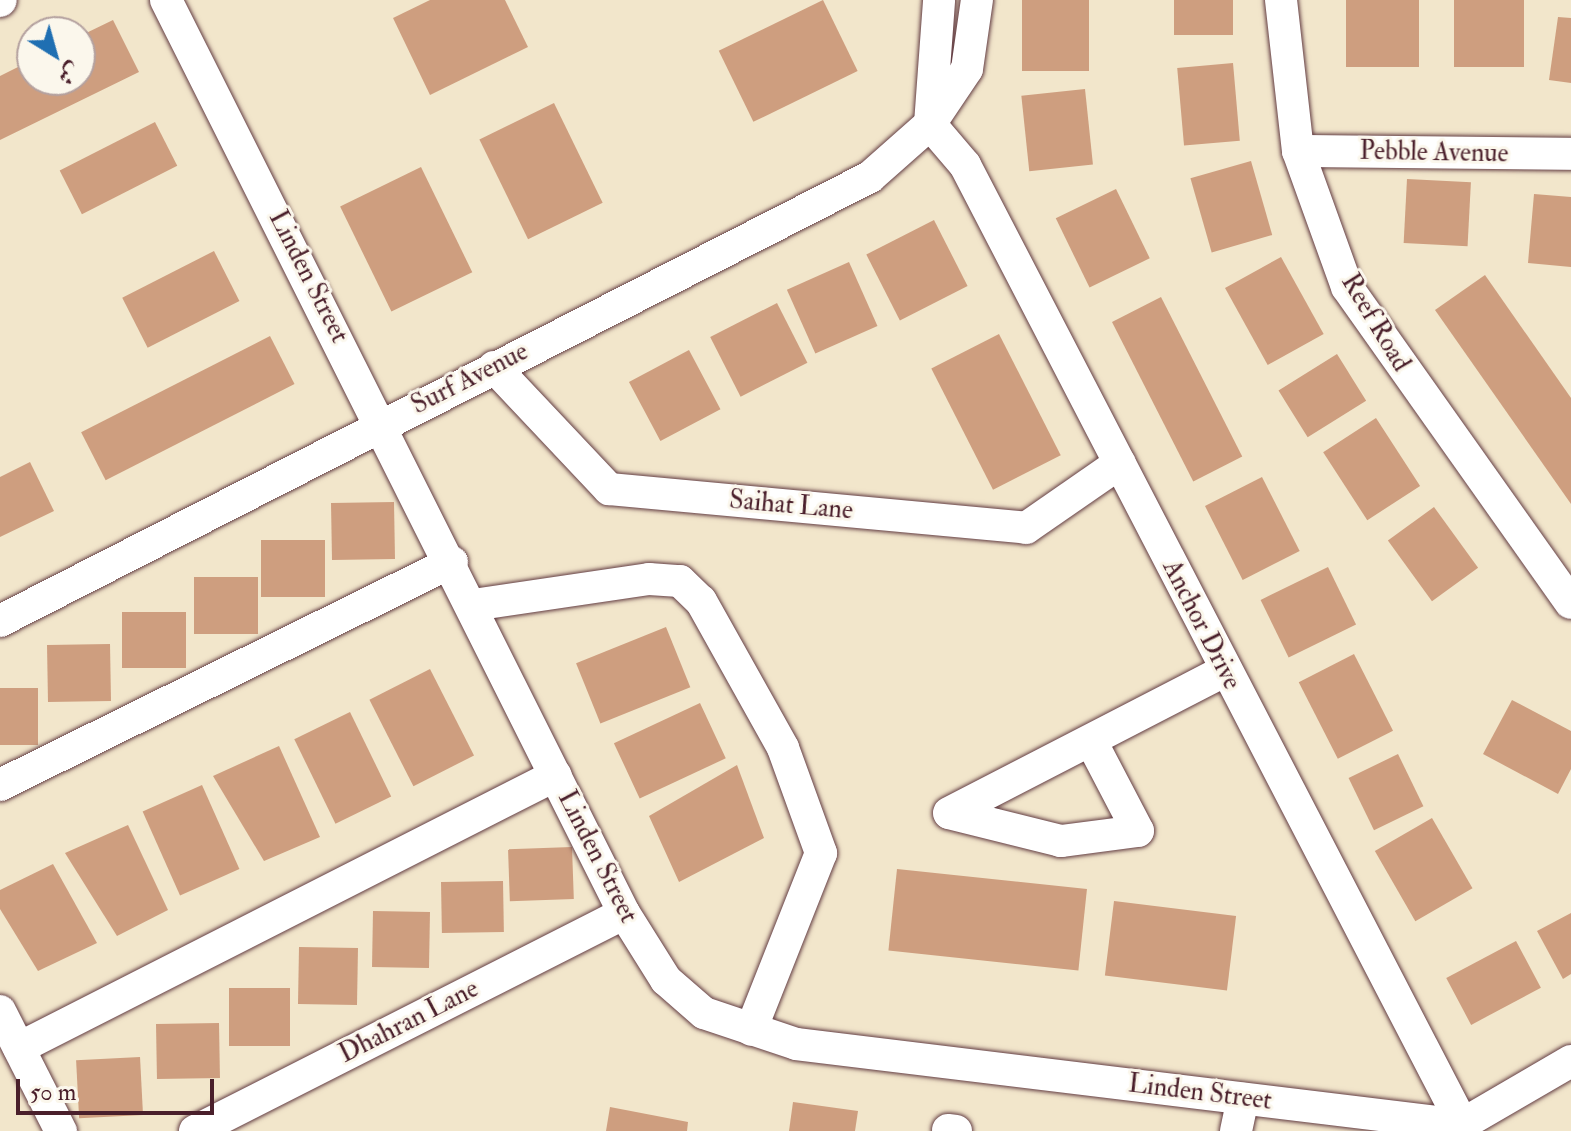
<!DOCTYPE html>
<meta charset="utf-8">
<style>
body{margin:0}
#map{position:relative;width:1571px;height:1131px;overflow:hidden;background:#f2e6cb;font-family:"IM FELL Double Pica",Amiri,serif}
div>[style]{position:absolute}
.building>*{inset:0;background:#ce9e7f;transform-origin:0 0}
.roads{filter:drop-shadow(0 0 2px #633d43) drop-shadow(0 0 2px #633d43)}
.street>*{height:32px;margin:-16px;padding:0 16px;transform-origin:16px;border-radius:16px;background:#fff}
span{translate:-50% -50%;white-space:nowrap;text-align:center;line-height:1.15;-webkit-text-stroke:6px #fbf7ec;paint-order:stroke}
.street-label{font-size:26px;color:#4a1f2b}
.north{position:absolute;left:16px;top:16px;width:80px;height:80px;box-sizing:border-box;background:#fbf7ec;border:2px solid #b4a19f;border-radius:50%;rotate:143deg;font-size:22px;font-weight:700;line-height:32px;text-align:center;color:#4a1f2b}
.north::after{content:'';display:block;margin:auto;width:28px;height:36px;background:#1f6fb2;clip-path:polygon(50% 0,100% 100%,50% 72%,0 100%)}
.scale{position:absolute;left:16px;top:1079px;width:198px;height:36px;box-sizing:border-box;border:4px solid #4a1f2b;border-top:0;padding-left:10px;font-size:24px;line-height:28px;white-space:nowrap;color:#4a1f2b;-webkit-text-stroke:6px #fbf7ec;paint-order:stroke}
</style>
<div id="map">
<div class="building">
<div style="clip-path:polygon(430px 0,505px 0,528px 47px,430px 95px,393px 18px)"></div>
<div style="left:823px;top:0;width:79px;height:116px;rotate:64deg"></div>
<div style="left:1022px;top:0;width:67px;height:71px"></div>
<div style="left:1174px;top:0;width:59px;height:35px"></div>
<div style="left:1346px;top:0;width:73px;height:67px"></div>
<div style="left:1454px;top:0;width:70px;height:67px"></div>
<div style="clip-path:polygon(1558px 17px,1571px 18px,1571px 83px,1549px 80px)"></div>
<div style="clip-path:polygon(113px 20px,139px 72px,0 140px,0 76px,32px 60px,32px 80px,80px 80px,80px 36px)"></div>
<div style="left:1233px;top:63px;width:78px;height:56px;rotate:85deg"></div>
<div style="left:1085px;top:89px;width:76px;height:64px;rotate:84deg"></div>
<div style="left:554px;top:103px;width:111px;height:83px;rotate:64deg"></div>
<div style="left:155px;top:122px;width:49px;height:107px;rotate:63deg"></div>
<div style="left:1251px;top:161px;width:77px;height:63px;rotate:74deg"></div>
<div style="left:421px;top:167px;width:117px;height:90px;rotate:64deg"></div>
<div style="left:1407px;top:179px;width:64px;height:64px;rotate:3deg"></div>
<div style="left:1116px;top:189px;width:77px;height:67px;rotate:64deg"></div>
<div style="clip-path:polygon(1534px 194px,1571px 197px,1571px 267px,1528px 263px)"></div>
<div style="left:934px;top:220px;width:74px;height:76px;rotate:63deg"></div>
<div style="left:214px;top:251px;width:56px;height:103px;rotate:63deg"></div>
<div style="left:1281px;top:257px;width:88px;height:64px;rotate:61deg"></div>
<div style="left:849px;top:262px;width:70px;height:68px;rotate:66deg"></div>
<div style="clip-path:polygon(1485px 275px,1571px 398px,1571px 504px,1435px 310px)"></div>
<div style="left:1161px;top:297px;width:179px;height:55px;rotate:63deg"></div>
<div style="left:777px;top:303px;width:67px;height:75px;rotate:63deg"></div>
<div style="left:999px;top:334px;width:136px;height:76px;rotate:63deg"></div>
<div style="left:270px;top:336px;width:54px;height:212px;rotate:63deg"></div>
<div style="left:689px;top:350px;width:67px;height:68px;rotate:62deg"></div>
<div style="left:1337px;top:354px;width:55px;height:69px;rotate:58deg"></div>
<div style="left:1376px;top:418px;width:81px;height:63px;rotate:57deg"></div>
<div style="clip-path:polygon(30px 462px,54px 511px,0 537px,0 477px)"></div>
<div style="left:1262px;top:477px;width:83px;height:64px;rotate:63deg"></div>
<div style="left:394px;top:502px;width:57px;height:63px;rotate:89deg"></div>
<div style="left:1434px;top:507px;width:75px;height:57px;rotate:54deg"></div>
<div style="left:325px;top:540px;width:57px;height:64px;rotate:90deg"></div>
<div style="left:1328px;top:567px;width:64px;height:75px;rotate:64deg"></div>
<div style="left:258px;top:577px;width:57px;height:64px;rotate:90deg"></div>
<div style="left:186px;top:612px;width:56px;height:64px;rotate:90deg"></div>
<div style="left:666px;top:627px;width:65px;height:97px;rotate:68deg"></div>
<div style="left:110px;top:644px;width:57px;height:63px;rotate:89deg"></div>
<div style="left:1354px;top:654px;width:86px;height:62px;rotate:63deg"></div>
<div style="left:430px;top:669px;width:97px;height:68px;rotate:63deg"></div>
<div style="left:0;top:688px;width:38px;height:57px"></div>
<div style="clip-path:polygon(1512px 700px,1571px 731px,1571px 769px,1558px 794px,1483px 754px)"></div>
<div style="left:700px;top:703px;width:61px;height:95px;rotate:65deg"></div>
<div style="left:350px;top:712px;width:94px;height:62px;rotate:64deg"></div>
<div style="clip-path:polygon(279px 746px,320px 837px,264px 861px,213px 776px)"></div>
<div style="left:1398px;top:754px;width:58px;height:55px;rotate:64deg"></div>
<div style="clip-path:polygon(737px 765px,764px 838px,679px 882px,649px 816px)"></div>
<div style="left:202px;top:785px;width:92px;height:65px;rotate:66deg"></div>
<div style="left:1432px;top:818px;width:81px;height:66px;rotate:60deg"></div>
<div style="clip-path:polygon(128px 825px,168px 910px,117px 936px,65px 853px)"></div>
<div style="left:572px;top:847px;width:52px;height:64px;rotate:88deg"></div>
<div style="clip-path:polygon(53px 864px,97px 943px,38px 971px,0 909px,0 890px)"></div>
<div style="left:897px;top:869px;width:191px;height:82px;rotate:6deg"></div>
<div style="left:503px;top:881px;width:51px;height:62px;rotate:89deg"></div>
<div style="left:1114px;top:901px;width:123px;height:75px;rotate:7deg"></div>
<div style="left:373px;top:911px;width:57px;height:56px;rotate:1deg"></div>
<div style="clip-path:polygon(1571px 913px,1571px 974px,1563px 979px,1537px 931px)"></div>
<div style="left:1516px;top:941px;width:53px;height:79px;rotate:62deg"></div>
<div style="left:299px;top:947px;width:59px;height:57px;rotate:1deg"></div>
<div style="left:229px;top:988px;width:61px;height:58px"></div>
<div style="left:219px;top:1023px;width:55px;height:63px;rotate:89deg"></div>
<div style="left:140px;top:1057px;width:58px;height:64px;rotate:87deg"></div>
<div style="clip-path:polygon(793px 1102px,858px 1111px,855px 1131px,789px 1131px)"></div>
<div style="clip-path:polygon(610px 1107px,688px 1122px,687px 1131px,606px 1131px)"></div>
</div>
<div class="roads">
<div class="street">
<div style="left:166px;top:0;width:1021px;rotate:63.36deg"></div>
<div style="left:624px;top:913px;width:79px;rotate:57.9deg"></div>
<div style="left:666px;top:980px;width:50px;rotate:41deg"></div>
<div style="left:704px;top:1013px;width:97px;rotate:18.6deg"></div>
<div style="left:796px;top:1044px;width:670px;rotate:6.94deg"></div>
<div style="left:1461px;top:1125px;width:127px;rotate:-30.2deg"></div>
<div style="left:1281px;top:0;width:152px;rotate:83.6deg"></div>
<div style="left:1298px;top:151px;width:145px;rotate:70.2deg"></div>
<div style="left:1347px;top:287px;width:387px;rotate:54.7deg"></div>
<div style="left:0;top:1px;width:1px;rotate:-45deg"></div>
<div style="left:930px;top:124px;width:54px;rotate:49.5deg"></div>
<div style="left:965px;top:165px;width:1088px;rotate:62.59deg"></div>
<div style="left:930px;top:124px;width:124px;rotate:-85.8deg"></div>
<div style="left:1298px;top:151px;width:273px;rotate:0.6deg"></div>
<div style="left:494px;top:367px;width:168px;rotate:46.7deg"></div>
<div style="left:609px;top:489px;width:419px;rotate:5.3deg"></div>
<div style="left:1026px;top:528px;width:114px;rotate:-34.7deg"></div>
<div style="left:473px;top:605px;width:178px;rotate:-8.4deg"></div>
<div style="left:649px;top:579px;width:31px;rotate:4deg"></div>
<div style="left:680px;top:581px;width:29px;rotate:44deg"></div>
<div style="left:701px;top:601px;width:168px;rotate:60.8deg"></div>
<div style="left:783px;top:748px;width:112px;rotate:70.1deg"></div>
<div style="left:821px;top:853px;width:190px;rotate:111.6deg"></div>
<div style="left:0;top:621px;width:977px;rotate:-27.04deg"></div>
<div style="left:870px;top:177px;width:80px;rotate:-41.5deg"></div>
<div style="left:930px;top:124px;width:66px;rotate:-56.1deg"></div>
<div style="left:967px;top:69px;width:70px;rotate:-81.8deg"></div>
<div style="left:1092px;top:743px;width:99px;rotate:62.4deg"></div>
<div style="left:1138px;top:831px;width:78px;rotate:172.6deg"></div>
<div style="left:1061px;top:841px;width:115px;rotate:-166deg"></div>
<div style="left:949px;top:813px;width:309px;rotate:-27.3deg"></div>
<div style="left:0;top:785px;width:504px;rotate:-26.26deg"></div>
<div style="left:0;top:1011px;width:135px;rotate:63.1deg"></div>
<div style="left:19px;top:1048px;width:602px;rotate:-26.95deg"></div>
<div style="left:948px;top:1130px;width:8px;rotate:7deg"></div>
<div style="left:195px;top:1131px;width:481px;rotate:-26.9deg"></div>
<div style="left:1236px;top:1131px;width:33px;rotate:-78deg"></div>
</div>
</div>
<div class="street-label">
<span style="left:1434px;top:153px;rotate:1deg">Pebble Avenue</span>
<span style="left:308px;top:277px;rotate:63deg">Linden Street</span>
<span style="left:1375px;top:323px;rotate:59deg">Reef Road</span>
<span style="left:470px;top:379px;rotate:-27deg">Surf Avenue</span>
<span style="left:791px;top:506px;rotate:5deg">Saihat Lane</span>
<span style="left:1201px;top:625px;rotate:63deg">Anchor Drive</span>
<span style="left:597px;top:857px;rotate:63deg">Linden Street</span>
<span style="left:409px;top:1022px;rotate:-27deg">Dhahran Lane</span>
<span style="left:1200px;top:1093px;rotate:7deg">Linden Street</span>
</div>
<div class="north">ش</div>
<div class="scale">50 m</div>
</div>
